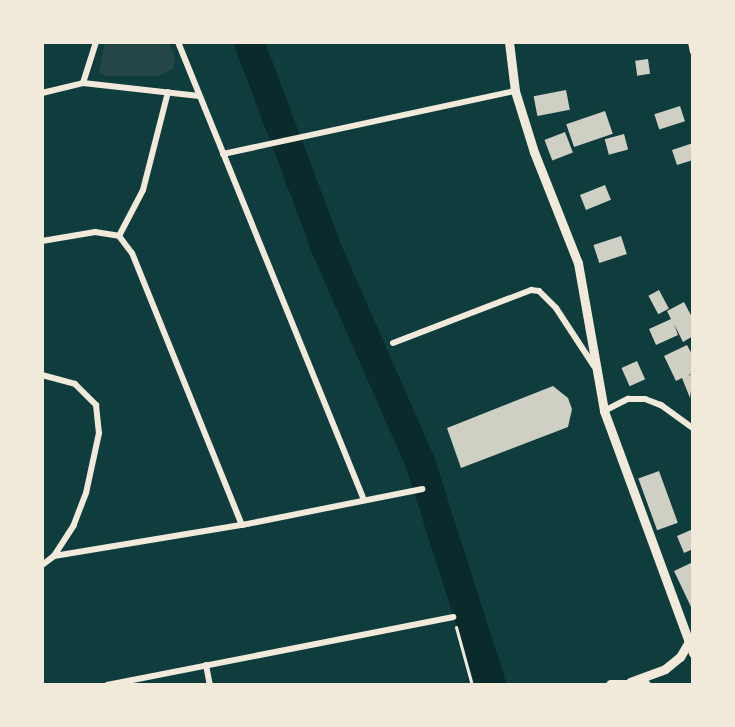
<!DOCTYPE html>
<style>
body{margin:0}
#map{position:relative;width:735px;height:727px;overflow:hidden;background:#0f3d3e;font-family:Manrope,sans-serif}
div>[style]{position:absolute}
.green>*{inset:0;background:#244646}
.river>*{height:30px;margin:-15px;padding:0 15px;transform-origin:15px;border-radius:15px;background:#0a2a2b}
.building>*{inset:0;background:#cfcfc3;transform-origin:0 0}
.path>*{height:3px;margin:-1.5px;padding:0 1.5px;transform-origin:1.5px;border-radius:1.5px;background:#f1e9da}
.minor>*{height:6px;margin:-3px;padding:0 3px;transform-origin:3px;border-radius:3px;background:#f1e9da}
.tertiary>*{height:9px;margin:-4.5px;padding:0 4.5px;transform-origin:4.5px;border-radius:4.5px;background:#f1e9da}
.secondary>*{height:10px;margin:-5px;padding:0 5px;transform-origin:5px;border-radius:5px;background:#f1e9da}
span{translate:-50% -50%;white-space:nowrap;text-align:center;line-height:1.15;-webkit-text-stroke:4.5px #f1e9da;paint-order:stroke}
.frame{position:absolute;inset:0;border:44px solid #f1e9da;pointer-events:none}
</style>
<div id="map">
<div class="green">
<div style="clip-path:polygon(105px 42px,169px 42px,175px 57px,173px 68px,159px 76px,105px 76px,99px 72px)"></div>
</div>
<div class="river">
<div style="left:249px;top:42px;width:222px;rotate:69.4deg"></div>
<div style="left:327px;top:250px;width:232px;rotate:66.3deg"></div>
<div style="left:420px;top:462px;width:234px;rotate:72.3deg"></div>
</div>
<div class="building">
<div style="left:648px;top:59px;width:15px;height:13px;rotate:82deg"></div>
<div style="left:566px;top:90px;width:20px;height:33px;rotate:79deg"></div>
<div style="left:680px;top:106px;width:16px;height:27px;rotate:72deg"></div>
<div style="left:605px;top:111px;width:24px;height:41px;rotate:71deg"></div>
<div style="left:565px;top:132px;width:22px;height:22px;rotate:69deg"></div>
<div style="left:624px;top:134px;width:16px;height:20px;rotate:75deg"></div>
<div style="clip-path:polygon(693px 143px,693px 160px,677px 165px,672px 150px)"></div>
<div style="left:605px;top:185px;width:16px;height:27px;rotate:68deg"></div>
<div style="left:621px;top:236px;width:19px;height:29px;rotate:72deg"></div>
<div style="left:659px;top:290px;width:21px;height:12px;rotate:62deg"></div>
<div style="clip-path:polygon(684px 302px,693px 319px,693px 336px,683px 342px,674px 324px,678px 335px,656px 345px,649px 329px,671px 319px,667px 311px)"></div>
<div style="clip-path:polygon(687px 345px,693px 356px,693px 373px,687px 376px,693px 374px,690px 398px,682px 378px,676px 381px,664px 356px)"></div>
<div style="left:637px;top:361px;width:20px;height:17px;rotate:66deg"></div>
<div style="clip-path:polygon(553px 386px,568px 398px,572px 409px,568px 427px,461px 468px,447px 428px)"></div>
<div style="left:659px;top:471px;width:55px;height:22px;rotate:70deg"></div>
<div style="clip-path:polygon(693px 529px,693px 549px,684px 553px,677px 536px)"></div>
<div style="clip-path:polygon(693px 562px,693px 611px,674px 571px)"></div>
</div>
<div class="path">
<div style="left:456px;top:627px;width:60px;rotate:74.6deg"></div>
</div>
<div class="minor">
<div style="left:178px;top:42px;width:491px;rotate:67.9deg"></div>
<div style="left:691px;top:42px;width:10px;rotate:79deg"></div>
<div style="left:83px;top:83px;width:43px;rotate:-72.4deg"></div>
<div style="left:42px;top:93px;width:42px;rotate:-13.7deg"></div>
<div style="left:83px;top:83px;width:117px;rotate:6.4deg"></div>
<div style="left:223px;top:154px;width:299px;rotate:-12.2deg"></div>
<div style="left:119px;top:236px;width:52px;rotate:-62.4deg"></div>
<div style="left:143px;top:190px;width:101px;rotate:-75.7deg"></div>
<div style="left:42px;top:241px;width:54px;rotate:-9.6deg"></div>
<div style="left:95px;top:232px;width:24px;rotate:9deg"></div>
<div style="left:119px;top:236px;width:21px;rotate:53deg"></div>
<div style="left:132px;top:253px;width:293px;rotate:68deg"></div>
<div style="left:393px;top:343px;width:148px;rotate:-21deg"></div>
<div style="left:531px;top:290px;width:8px;rotate:7deg"></div>
<div style="left:539px;top:291px;width:24px;rotate:45deg"></div>
<div style="left:556px;top:308px;width:69px;rotate:56.8deg"></div>
<div style="left:42px;top:375px;width:34px;rotate:15deg"></div>
<div style="left:75px;top:384px;width:30px;rotate:45deg"></div>
<div style="left:96px;top:405px;width:28px;rotate:84deg"></div>
<div style="left:99px;top:433px;width:61px;rotate:102.2deg"></div>
<div style="left:86px;top:493px;width:34px;rotate:111deg"></div>
<div style="left:74px;top:525px;width:37px;rotate:123deg"></div>
<div style="left:54px;top:556px;width:15px;rotate:143deg"></div>
<div style="left:604px;top:411px;width:27px;rotate:-27deg"></div>
<div style="left:628px;top:399px;width:17px"></div>
<div style="left:645px;top:399px;width:17px;rotate:21deg"></div>
<div style="left:661px;top:405px;width:39px;rotate:36deg"></div>
<div style="left:54px;top:556px;width:191px;rotate:-9.4deg"></div>
<div style="left:242px;top:525px;width:184px;rotate:-11.3deg"></div>
<div style="left:206px;top:665px;width:20px;rotate:79deg"></div>
<div style="left:107px;top:685px;width:353px;rotate:-11.1deg"></div>
</div>
<div class="tertiary">
<div style="left:509px;top:42px;width:49px;rotate:83deg"></div>
<div style="left:515px;top:91px;width:64px;rotate:72.7deg"></div>
<div style="left:534px;top:152px;width:119px;rotate:68.4deg"></div>
<div style="left:578px;top:263px;width:150px;rotate:80deg"></div>
<div style="left:604px;top:411px;width:258px;rotate:69.8deg"></div>
<div style="left:630px;top:682px;width:37px;rotate:-20deg"></div>
<div style="left:665px;top:669px;width:19px;rotate:-39deg"></div>
<div style="left:680px;top:657px;width:16px;rotate:-60deg"></div>
</div>
<div class="secondary">
<div style="left:611px;top:685px;width:35px"></div>
</div>
<div class="frame"></div>
</div>
